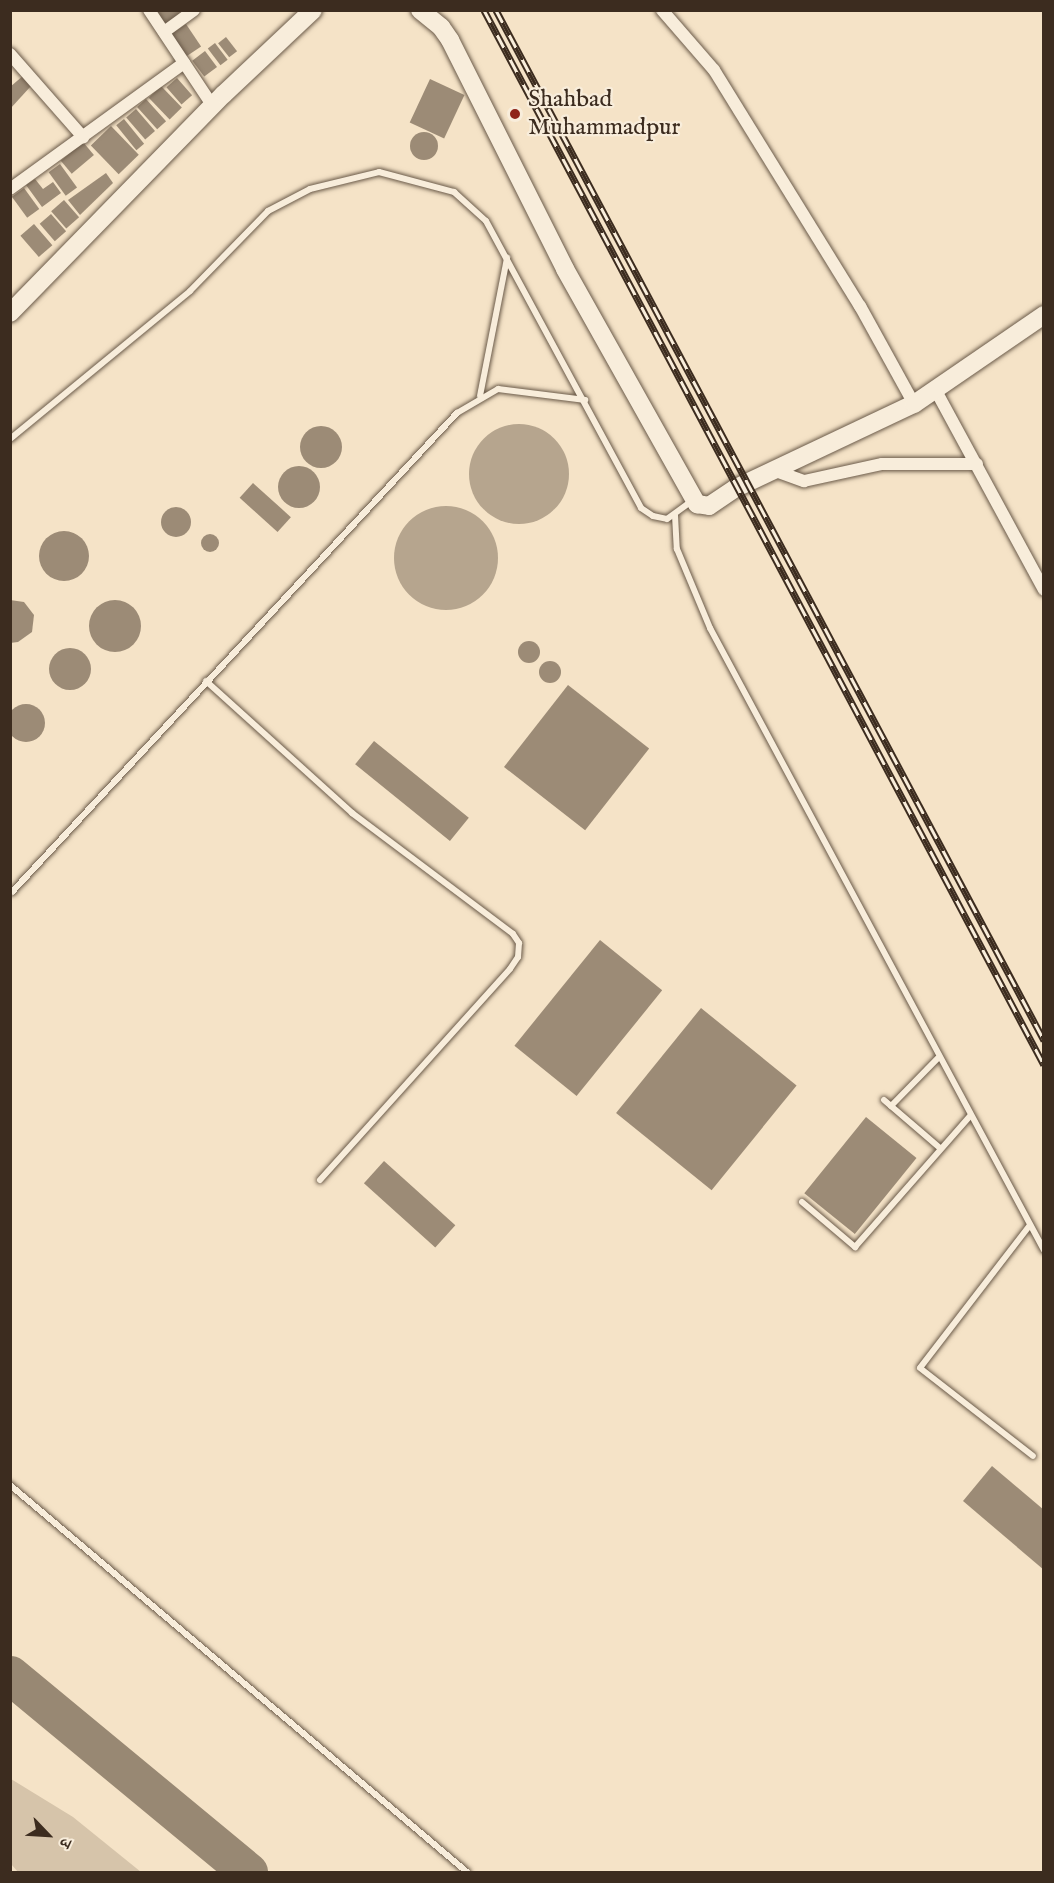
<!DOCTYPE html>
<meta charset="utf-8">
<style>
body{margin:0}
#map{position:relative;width:1054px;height:1883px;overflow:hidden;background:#f5e3c7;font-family:"IM FELL English","Noto Serif Devanagari",serif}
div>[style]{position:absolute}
.green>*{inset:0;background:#d6c4aa}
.water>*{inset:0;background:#b6a58e}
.round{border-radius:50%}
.taxiway>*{height:39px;margin:-19.5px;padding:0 19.5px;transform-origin:19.5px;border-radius:19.5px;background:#988873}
.building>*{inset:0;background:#9c8b76;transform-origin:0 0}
.roads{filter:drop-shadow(0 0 2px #6a5a49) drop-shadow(0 0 2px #6a5a49)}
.lane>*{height:6px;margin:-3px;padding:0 3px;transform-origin:3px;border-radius:3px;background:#f8eddb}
.street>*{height:12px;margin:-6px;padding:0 6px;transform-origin:6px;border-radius:6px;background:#f8eddb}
.secondary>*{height:18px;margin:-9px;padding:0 9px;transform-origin:9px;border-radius:9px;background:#f8eddb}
.rail>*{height:7px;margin-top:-3.5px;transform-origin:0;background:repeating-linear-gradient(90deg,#f8eddb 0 14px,#3c2c1f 0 28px);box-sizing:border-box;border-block:2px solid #3c2c1f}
.dots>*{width:16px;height:16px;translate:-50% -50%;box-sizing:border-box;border:3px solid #f8eddb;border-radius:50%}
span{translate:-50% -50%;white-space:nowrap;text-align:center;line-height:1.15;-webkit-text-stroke:4.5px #f8eddb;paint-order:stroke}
.poi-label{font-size:24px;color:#3c2c1f}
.left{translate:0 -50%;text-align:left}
.frame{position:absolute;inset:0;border:12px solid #3c2c1f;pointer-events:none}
.north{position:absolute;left:18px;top:1805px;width:60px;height:60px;-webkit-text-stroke:4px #f8eddb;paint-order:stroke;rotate:115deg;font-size:16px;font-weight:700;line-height:24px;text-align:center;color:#3c2c1f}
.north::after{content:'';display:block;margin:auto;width:21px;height:27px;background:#3c2c1f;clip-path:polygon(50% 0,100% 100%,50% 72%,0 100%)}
</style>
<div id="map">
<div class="green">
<div style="clip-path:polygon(11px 1779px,73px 1817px,141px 1872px,18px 1872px,11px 1864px)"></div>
</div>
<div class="water">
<div class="round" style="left:469px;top:424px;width:100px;height:100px"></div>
<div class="round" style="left:394px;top:506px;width:104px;height:104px"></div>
</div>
<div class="taxiway">
<div style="left:10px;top:1675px;width:309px;rotate:39.6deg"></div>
</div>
<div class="building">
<div style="clip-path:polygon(155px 10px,187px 10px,165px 25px)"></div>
<div style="left:186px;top:24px;width:27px;height:18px;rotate:56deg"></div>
<div style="left:226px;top:37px;width:18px;height:10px;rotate:52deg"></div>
<div style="left:215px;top:43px;width:21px;height:9px;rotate:53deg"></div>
<div style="left:205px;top:51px;width:20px;height:16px;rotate:53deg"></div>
<div style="clip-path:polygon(24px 75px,31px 86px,10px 109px,10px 87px)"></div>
<div style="left:177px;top:78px;width:23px;height:14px;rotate:49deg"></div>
<div style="left:430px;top:79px;width:38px;height:48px;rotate:25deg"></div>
<div style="left:161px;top:86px;width:30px;height:17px;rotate:46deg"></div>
<div style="left:146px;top:99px;width:30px;height:12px;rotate:48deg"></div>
<div style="left:136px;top:109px;width:29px;height:13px;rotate:49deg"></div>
<div style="left:124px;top:119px;width:32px;height:10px;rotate:51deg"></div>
<div style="left:111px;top:126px;width:40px;height:28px;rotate:46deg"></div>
<div class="round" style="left:410px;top:132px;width:28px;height:28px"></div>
<div style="left:83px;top:142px;width:17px;height:29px;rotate:50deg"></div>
<div style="left:60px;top:164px;width:29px;height:14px;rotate:54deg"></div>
<div style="clip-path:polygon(106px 173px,113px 183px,80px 215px,68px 200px)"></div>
<div style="clip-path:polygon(35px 179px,43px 189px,53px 182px,61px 193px,42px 207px,26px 185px)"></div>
<div style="left:24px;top:188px;width:26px;height:15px;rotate:54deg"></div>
<div style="left:64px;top:200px;width:23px;height:17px;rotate:49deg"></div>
<div style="left:51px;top:214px;width:23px;height:15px;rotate:49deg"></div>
<div style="left:34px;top:224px;width:28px;height:18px;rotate:49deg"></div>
<div class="round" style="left:300px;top:426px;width:42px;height:42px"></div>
<div class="round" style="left:278px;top:466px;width:42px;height:42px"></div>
<div style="left:253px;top:483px;width:51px;height:20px;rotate:42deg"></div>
<div class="round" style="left:161px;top:507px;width:30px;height:30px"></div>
<div class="round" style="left:39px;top:531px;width:50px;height:50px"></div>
<div class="round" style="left:201px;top:534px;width:18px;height:18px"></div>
<div style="clip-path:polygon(10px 600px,24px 602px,34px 615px,32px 632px,18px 642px,10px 643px)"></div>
<div class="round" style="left:89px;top:600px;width:52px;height:52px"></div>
<div class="round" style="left:518px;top:641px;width:22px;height:22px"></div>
<div class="round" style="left:49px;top:648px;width:42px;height:42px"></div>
<div class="round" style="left:539px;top:661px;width:22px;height:22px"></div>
<div style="left:568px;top:685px;width:103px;height:104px;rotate:38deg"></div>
<div class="round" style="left:7px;top:704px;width:38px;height:38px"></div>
<div style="left:374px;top:741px;width:122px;height:30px;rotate:39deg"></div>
<div style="left:600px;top:940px;width:80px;height:136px;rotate:39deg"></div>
<div style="left:701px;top:1008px;width:123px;height:135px;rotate:39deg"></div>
<div style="left:866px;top:1117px;width:65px;height:98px;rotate:39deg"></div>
<div style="left:384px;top:1161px;width:96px;height:30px;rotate:42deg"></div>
<div style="clip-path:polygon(992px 1466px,1044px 1510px,1044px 1570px,963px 1501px)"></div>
</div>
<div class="roads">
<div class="lane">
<div style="left:480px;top:396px;width:141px;rotate:-78.9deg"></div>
<div style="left:10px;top:439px;width:233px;rotate:-39.4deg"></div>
<div style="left:190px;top:291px;width:112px;rotate:-45.7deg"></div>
<div style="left:268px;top:211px;width:47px;rotate:-27.6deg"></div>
<div style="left:310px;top:189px;width:71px;rotate:-13.8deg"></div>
<div style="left:379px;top:172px;width:78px;rotate:14.9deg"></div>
<div style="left:454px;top:192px;width:43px;rotate:42.2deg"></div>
<div style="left:486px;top:221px;width:326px;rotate:61.6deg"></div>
<div style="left:641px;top:508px;width:14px;rotate:34deg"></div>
<div style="left:653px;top:516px;width:14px;rotate:12deg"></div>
<div style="left:667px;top:519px;width:31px;rotate:-36deg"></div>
<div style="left:675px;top:515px;width:34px;rotate:87deg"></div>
<div style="left:677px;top:549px;width:86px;rotate:67.3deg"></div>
<div style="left:710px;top:628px;width:706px;rotate:61.77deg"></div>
<div style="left:206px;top:681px;width:197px;rotate:42.1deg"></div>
<div style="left:352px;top:813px;width:201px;rotate:36.9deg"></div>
<div style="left:513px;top:934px;width:11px;rotate:56deg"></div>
<div style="left:519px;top:943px;width:14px;rotate:94deg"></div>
<div style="left:518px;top:957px;width:14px;rotate:124deg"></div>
<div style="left:510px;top:969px;width:284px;rotate:132deg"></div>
<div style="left:12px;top:892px;width:654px;rotate:-47.11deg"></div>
<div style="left:457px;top:413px;width:48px;rotate:-30.3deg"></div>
<div style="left:498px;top:389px;width:88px;rotate:7.2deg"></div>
<div style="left:884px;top:1100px;width:74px;rotate:40.6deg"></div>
<div style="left:891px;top:1106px;width:67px;rotate:-45.6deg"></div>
<div style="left:802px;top:1202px;width:70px;rotate:40.3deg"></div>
<div style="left:855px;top:1247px;width:174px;rotate:-48.7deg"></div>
<div style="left:1030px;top:1225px;width:180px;rotate:127.6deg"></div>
<div style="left:920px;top:1368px;width:143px;rotate:37.9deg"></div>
<div style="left:10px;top:1485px;width:599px;rotate:40.26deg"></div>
</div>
<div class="street">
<div style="left:149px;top:10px;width:114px;rotate:56.4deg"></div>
<div style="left:662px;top:10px;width:79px;rotate:49.1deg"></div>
<div style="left:714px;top:70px;width:278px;rotate:58.3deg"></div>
<div style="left:860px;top:306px;width:112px;rotate:61.1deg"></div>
<div style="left:164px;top:32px;width:37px;rotate:-36deg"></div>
<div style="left:10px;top:54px;width:111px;rotate:48.7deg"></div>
<div style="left:10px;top:189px;width:215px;rotate:-35.9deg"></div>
<div style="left:936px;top:391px;width:226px;rotate:61.5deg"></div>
<div style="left:776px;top:471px;width:30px;rotate:20deg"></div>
<div style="left:804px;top:481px;width:80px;rotate:-12.3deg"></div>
<div style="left:882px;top:464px;width:95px"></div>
</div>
<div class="secondary">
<div style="left:420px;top:10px;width:27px;rotate:39deg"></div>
<div style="left:441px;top:27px;width:16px;rotate:55deg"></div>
<div style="left:450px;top:40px;width:256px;rotate:63.3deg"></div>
<div style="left:565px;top:269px;width:270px;rotate:60.7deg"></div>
<div style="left:697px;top:504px;width:12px;rotate:9deg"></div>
<div style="left:709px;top:506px;width:32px;rotate:-34deg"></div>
<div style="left:736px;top:488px;width:197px;rotate:-25.3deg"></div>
<div style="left:914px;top:404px;width:158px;rotate:-34.4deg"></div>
<div style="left:10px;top:313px;width:306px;rotate:-45.7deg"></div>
<div style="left:224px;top:94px;width:122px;rotate:-43.3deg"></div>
</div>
</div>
<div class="rail">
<div style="left:484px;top:10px;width:1194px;rotate:62.04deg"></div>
<div style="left:496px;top:10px;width:1167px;rotate:61.99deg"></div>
</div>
<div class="dots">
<div style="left:515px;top:114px;background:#8f2418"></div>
</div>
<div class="poi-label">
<span class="left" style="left:528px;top:114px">Shahbad<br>Muhammadpur</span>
</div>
<div class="frame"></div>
<div class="north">उ</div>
</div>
